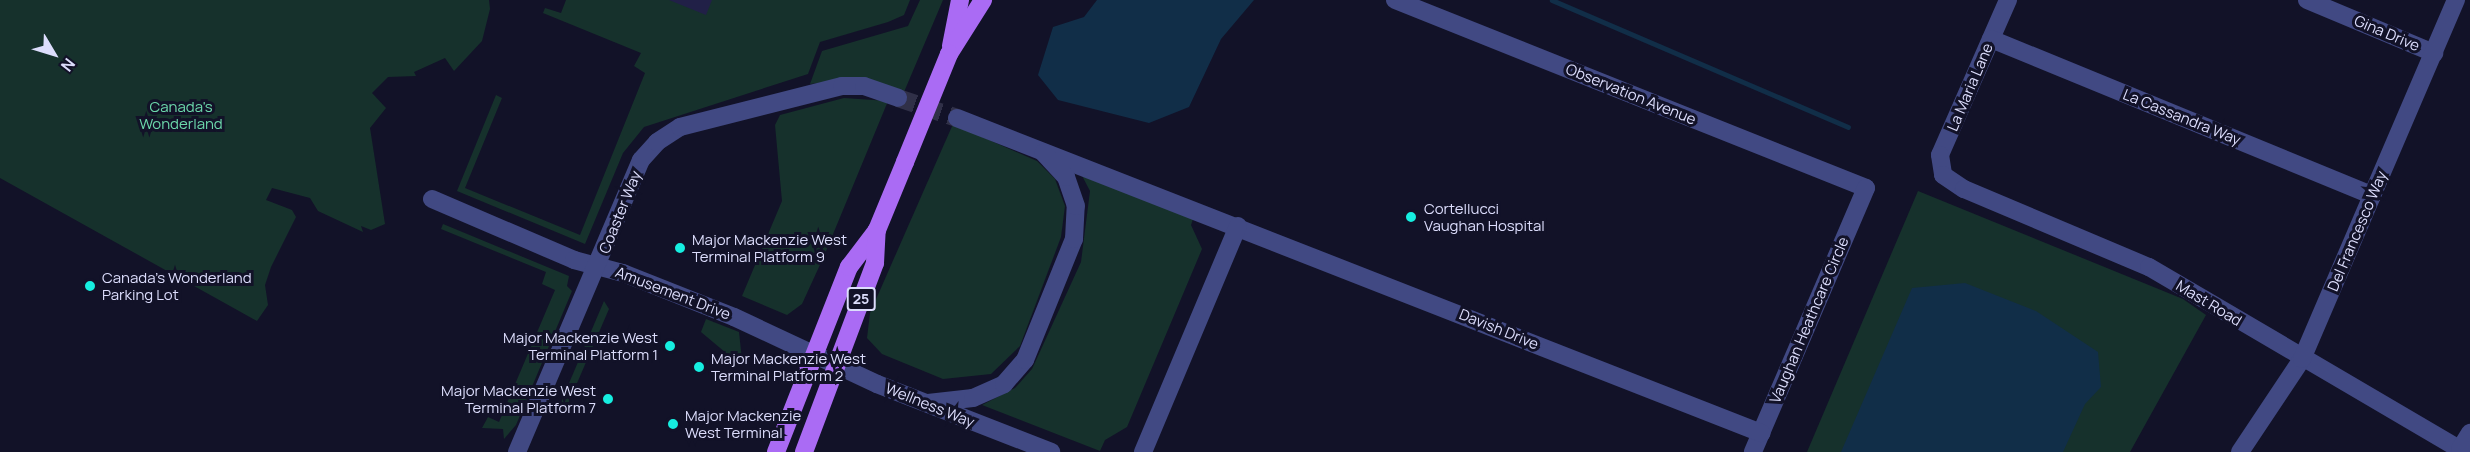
<!DOCTYPE html>
<style>
body{margin:0}
#map{position:relative;width:2470px;height:452px;overflow:hidden;background:#121228;font-family:Manrope,sans-serif}
div>[style]{position:absolute}
.green>*{inset:0;background:#16312c}
.water>*{inset:0;background:#112e48}
.stream>*{height:4.5px;margin:-2.25px;padding:0 2.25px;transform-origin:2.25px;border-radius:2.25px;background:#112e48}
.building>*{inset:0;background:#212047}
.minor-tunnel>*{height:18px;margin-top:-9px;transform-origin:0;background:repeating-linear-gradient(90deg,#303048 0 18px,transparent 0 27px)}
.minor>*{height:18px;margin:-9px;padding:0 9px;transform-origin:9px;border-radius:9px;background:#414983}
.major>*{height:18px;margin:-9px;padding:0 9px;transform-origin:9px;border-radius:9px;background:#aa6bf4}
.major-bridge>*{height:18px;margin:-9px;padding:0 9px;transform-origin:9px;border-radius:9px;background:#aa6bf4}
.dots>*{width:16px;height:16px;translate:-50% -50%;box-sizing:border-box;border:3px solid #121228;border-radius:50%}
span{translate:-50% -50%;white-space:nowrap;text-align:center;line-height:1.15;-webkit-text-stroke:6px #121228;paint-order:stroke}
.shield-label span{padding:2px 4px;background:#121228;border:2px solid;border-radius:4px;-webkit-text-stroke-width:0}
.shield-label{font-size:14px;color:#dcddfc;font-weight:700}
.street-label{font-size:15px;color:#dcddfc}
.park-label{font-size:15px;color:#6cd8ab}
.poi-label{font-size:15px;color:#dcddfc}
.left{translate:0 -50%;text-align:left}
.right{translate:-100% -50%;text-align:right}
.north{position:absolute;left:24px;top:24px;width:60px;height:60px;-webkit-text-stroke:4px #121228;paint-order:stroke;rotate:128deg;font-size:16px;font-weight:700;line-height:24px;text-align:center;color:#dcddfc}
.north::after{content:'';display:block;margin:auto;width:21px;height:27px;background:#dcddfc;clip-path:polygon(50% 0,100% 100%,50% 72%,0 100%)}
</style>
<div id="map">
<div class="green">
<div style="clip-path:polygon(0 0,489px 0,490px 9px,482px 41px,454px 71px,445px 58px,414px 72px,416px 76px,388px 77px,372px 93px,386px 108px,370px 128px,385px 224px,371px 230px,361px 226px,363px 232px,318px 211px,310px 198px,272px 188px,266px 200px,292px 210px,296px 217px,271px 267px,265px 285px,268px 305px,257px 321px,0 178px)"></div>
<div style="clip-path:polygon(566px 0,910px 0,904px 15px,888px 22px,820px 42px,808px 74px,644px 127px,623px 153px,585px 244px,457px 191px,496px 95px,502px 98px,465px 188px,580px 235px,645px 73px,634px 66px,641px 53px,543px 13px,545px 8px,561px 13px)"></div>
<div style="clip-path:polygon(920px 0,943px 0,904px 92px,857px 78px,810px 84px,822px 51px,908px 26px)"></div>
<div style="clip-path:polygon(844px 98px,888px 101px,824px 256px,802px 304px,787px 315px,742px 296px,782px 201px,775px 125px,780px 115px)"></div>
<div style="clip-path:polygon(953px 124px,1037px 161px,1055px 179px,1065px 206px,1061px 237px,1020px 346px,991px 374px,943px 379px,882px 354px,867px 338px,870px 313px)"></div>
<div style="clip-path:polygon(1078px 168px,1195px 213px,1191px 225px,1202px 249px,1127px 427px,1105px 440px,1100px 451px,982px 405px,1015px 388px,1032px 369px,1081px 262px,1090px 191px)"></div>
<div style="clip-path:polygon(1918px 191px,2183px 299px,2206px 315px,2130px 452px,1807px 452px)"></div>
<div style="clip-path:polygon(443px 224px,569px 276px,567px 286px,572px 291px,516px 425px,504px 439px,503px 429px,482px 428px,488px 417px,499px 422px,555px 290px,542px 284px,546px 272px,441px 229px)"></div>
<div style="clip-path:polygon(604px 301px,609px 309px,565px 411px,561px 402px)"></div>
<div style="clip-path:polygon(706px 319px,739px 332px,742px 360px,738px 363px,701px 332px)"></div>
</div>
<div class="water">
<div style="clip-path:polygon(1097px 0,1254px 0,1221px 39px,1189px 107px,1149px 123px,1058px 100px,1038px 75px,1053px 27px,1084px 17px)"></div>
<div style="clip-path:polygon(1965px 283px,2036px 311px,2098px 352px,2101px 387px,2085px 404px,2063px 452px,1841px 452px,1912px 288px)"></div>
</div>
<div class="stream">
<div style="left:1552px;top:0;width:322px;rotate:23.2deg"></div>
</div>
<div class="building">
<div style="clip-path:polygon(669px 0,712px 0,706px 15px)"></div>
</div>
<div class="minor-tunnel">
<div style="left:898px;top:98px;width:62px;rotate:18.7deg"></div>
</div>
<div class="minor">
<div style="left:1395px;top:0;width:507px;rotate:21.76deg"></div>
<div style="left:1866px;top:188px;width:287px;rotate:113.2deg"></div>
<div style="left:2008px;top:0;width:169px;rotate:113.7deg"></div>
<div style="left:1940px;top:155px;width:20px;rotate:81deg"></div>
<div style="left:1943px;top:175px;width:25px;rotate:34deg"></div>
<div style="left:1964px;top:189px;width:201px;rotate:22.9deg"></div>
<div style="left:2149px;top:267px;width:365px;rotate:30.4deg"></div>
<div style="left:2307px;top:0;width:138px;rotate:22.7deg"></div>
<div style="left:1991px;top:39px;width:412px;rotate:22.3deg"></div>
<div style="left:957px;top:118px;width:864px;rotate:21.39deg"></div>
<div style="left:432px;top:199px;width:155px;rotate:23.2deg"></div>
<div style="left:574px;top:260px;width:51px;rotate:14.9deg"></div>
<div style="left:623px;top:273px;width:119px;rotate:21.6deg"></div>
<div style="left:734px;top:317px;width:158px;rotate:25.1deg"></div>
<div style="left:877px;top:384px;width:187px;rotate:21.3deg"></div>
<div style="left:928px;top:403px;width:45px;rotate:-6.3deg"></div>
<div style="left:973px;top:398px;width:34px;rotate:-24deg"></div>
<div style="left:1004px;top:384px;width:32px;rotate:-49deg"></div>
<div style="left:1025px;top:360px;width:131px;rotate:-68deg"></div>
<div style="left:1074px;top:239px;width:33px;rotate:-87deg"></div>
<div style="left:1076px;top:206px;width:31px;rotate:-109deg"></div>
<div style="left:1066px;top:177px;width:33px;rotate:-133deg"></div>
<div style="left:2460px;top:449px;width:19px;rotate:-58deg"></div>
<div style="left:517px;top:452px;width:317px;rotate:-67deg"></div>
<div style="left:641px;top:160px;width:24px;rotate:-48deg"></div>
<div style="left:657px;top:142px;width:27px;rotate:-33deg"></div>
<div style="left:680px;top:127px;width:167px;rotate:-14.2deg"></div>
<div style="left:842px;top:86px;width:22px"></div>
<div style="left:864px;top:86px;width:36px;rotate:19deg"></div>
<div style="left:1143px;top:452px;width:245px;rotate:-67.2deg"></div>
<div style="left:2240px;top:452px;width:112px;rotate:-56.3deg"></div>
<div style="left:2302px;top:359px;width:391px;rotate:-66.8deg"></div>
</div>
<div class="major">
<div style="left:951px;top:46px;width:47px;rotate:-78.9deg"></div>
<div style="left:949px;top:54px;width:64px;rotate:-57.8deg"></div>
<div style="left:776px;top:452px;width:199px;rotate:-68.5deg"></div>
<div style="left:849px;top:267px;width:46px;rotate:-52.9deg"></div>
<div style="left:877px;top:230px;width:74px;rotate:-67.6deg"></div>
<div style="left:804px;top:452px;width:202px;rotate:-69.4deg"></div>
<div style="left:875px;top:263px;width:33px;rotate:-87deg"></div>
</div>
<div class="major-bridge">
<div style="left:905px;top:162px;width:117px;rotate:-67.8deg"></div>
</div>
<div class="dots">
<div style="left:1411px;top:217px;background:#16eee0"></div>
<div style="left:680px;top:248px;background:#16eee0"></div>
<div style="left:90px;top:286px;background:#16eee0"></div>
<div style="left:670px;top:346px;background:#16eee0"></div>
<div style="left:699px;top:367px;background:#16eee0"></div>
<div style="left:608px;top:399px;background:#16eee0"></div>
<div style="left:673px;top:424px;background:#16eee0"></div>
</div>
<div class="shield-label">
<span style="left:861px;top:299px">25</span>
</div>
<div class="street-label">
<span style="left:2387px;top:33px;rotate:23deg">Gina Drive</span>
<span style="left:1970px;top:87px;rotate:-67deg">La Maria Lane</span>
<span style="left:1631px;top:94px;rotate:22deg">Observation Avenue</span>
<span style="left:2182px;top:117px;rotate:22deg">La Cassandra Way</span>
<span style="left:620px;top:212px;rotate:-68deg">Coaster Way</span>
<span style="left:2357px;top:231px;rotate:-67deg">Del Francesco Way</span>
<span style="left:673px;top:293px;rotate:21deg">Amusement Drive</span>
<span style="left:2209px;top:303px;rotate:31deg">Mast Road</span>
<span style="left:1809px;top:320px;rotate:-67deg">Vaughan Heathcare Circle</span>
<span style="left:1499px;top:329px;rotate:22deg">Davish Drive</span>
<span style="left:930px;top:405px;rotate:22deg">Wellness Way</span>
</div>
<div class="park-label">
<span style="left:181px;top:115px">Canada's<br>Wonderland</span>
</div>
<div class="poi-label">
<span class="left" style="left:1424px;top:217px">Cortellucci<br>Vaughan Hospital</span>
<span class="left" style="left:692px;top:248px">Major Mackenzie West<br>Terminal Platform 9</span>
<span class="left" style="left:102px;top:286px">Canada's Wonderland<br>Parking Lot</span>
<span class="right" style="left:658px;top:346px">Major Mackenzie West<br>Terminal Platform 1</span>
<span class="left" style="left:711px;top:367px">Major Mackenzie West<br>Terminal Platform 2</span>
<span class="right" style="left:596px;top:399px">Major Mackenzie West<br>Terminal Platform 7</span>
<span class="left" style="left:685px;top:424px">Major Mackenzie<br>West Terminal</span>
</div>
<div class="north">N</div>
</div>
